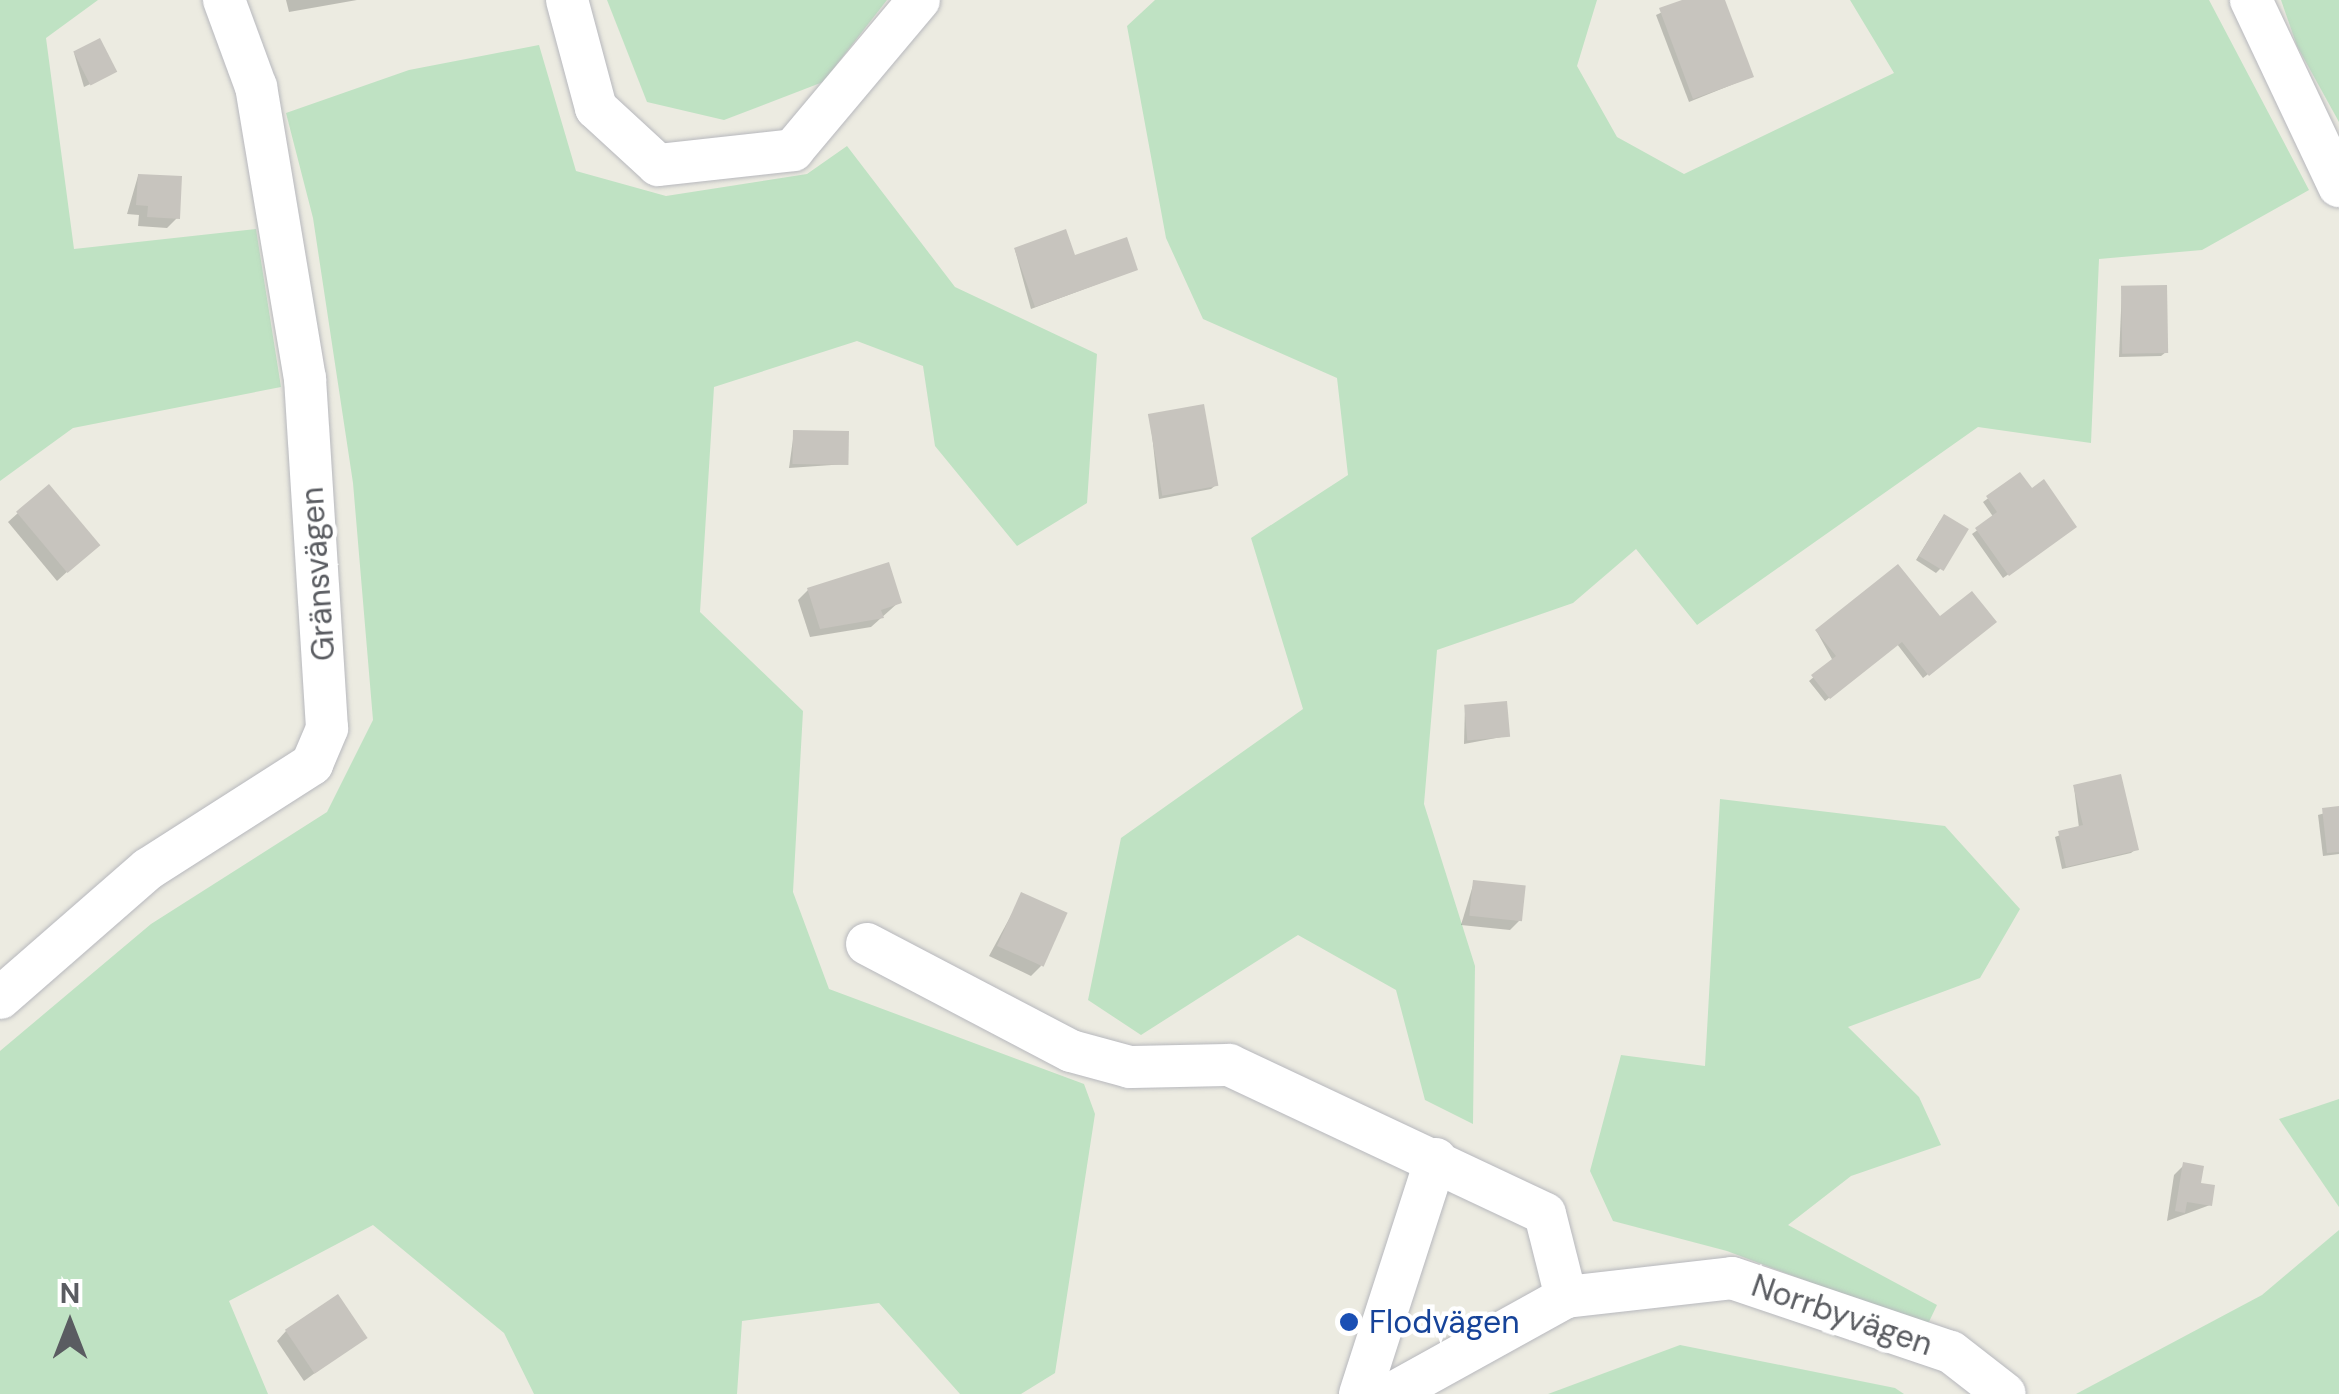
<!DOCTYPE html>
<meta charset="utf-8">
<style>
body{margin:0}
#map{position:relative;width:2339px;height:1394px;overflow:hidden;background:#ecebe1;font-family:"DM Sans",sans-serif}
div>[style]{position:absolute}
.green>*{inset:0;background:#bfe2c3}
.shadow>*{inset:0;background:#0003}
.building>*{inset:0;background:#c7c4be;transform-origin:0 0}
.roads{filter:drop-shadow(0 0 2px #b7b8bd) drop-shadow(0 0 2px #b7b8bd)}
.minor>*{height:42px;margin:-21px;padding:0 21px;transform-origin:21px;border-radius:21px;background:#fff}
.dots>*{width:28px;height:28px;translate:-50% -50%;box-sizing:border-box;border:5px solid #fff;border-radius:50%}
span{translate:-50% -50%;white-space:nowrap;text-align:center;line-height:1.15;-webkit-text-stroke:9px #fff;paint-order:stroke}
.street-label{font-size:32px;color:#5a5c61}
.transit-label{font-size:32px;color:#164399}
.left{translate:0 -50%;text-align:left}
.north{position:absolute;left:20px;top:1274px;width:100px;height:100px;-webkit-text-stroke:8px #fff;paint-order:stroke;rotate:0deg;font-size:28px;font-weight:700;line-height:40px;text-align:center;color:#5a5c61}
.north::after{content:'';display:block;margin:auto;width:35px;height:45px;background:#5a5c61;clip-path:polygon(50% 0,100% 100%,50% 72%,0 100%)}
</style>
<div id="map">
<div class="green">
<div style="clip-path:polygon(0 0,98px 0,46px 38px,74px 249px,256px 229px,281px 387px,73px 428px,0 481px)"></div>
<div style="clip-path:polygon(607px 0,887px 0,823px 82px,724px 120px,647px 102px)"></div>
<div style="clip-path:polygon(1155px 0,1597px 0,1577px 66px,1617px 137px,1684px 174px,1894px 73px,1850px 0,2209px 0,2309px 190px,2202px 250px,2099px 259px,2091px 443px,1978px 427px,1697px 625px,1636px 549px,1573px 603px,1437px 650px,1424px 804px,1475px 966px,1473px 1124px,1425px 1100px,1396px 990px,1298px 935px,1141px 1035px,1088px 1000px,1121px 838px,1303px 709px,1251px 538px,1348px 475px,1337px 378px,1203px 319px,1166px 238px,1127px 26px)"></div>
<div style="clip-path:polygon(2281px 0,2339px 0,2339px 122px,2297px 46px)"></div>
<div style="clip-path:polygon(539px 45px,576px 171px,666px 196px,807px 174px,847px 146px,955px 287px,1097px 354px,1087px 503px,1017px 546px,935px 446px,923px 366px,857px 341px,714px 387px,700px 612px,803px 711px,793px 892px,829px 989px,1084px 1084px,1095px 1114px,1055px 1373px,1021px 1394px,960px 1394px,879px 1303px,742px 1321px,737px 1394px,534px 1394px,504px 1333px,373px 1225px,229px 1301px,268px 1394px,0 1394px,0 1051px,151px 924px,327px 812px,373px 720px,353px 483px,313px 218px,286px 113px,409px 70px)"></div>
<div style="clip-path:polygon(1720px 799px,1945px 826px,2020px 909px,1980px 978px,1848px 1027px,1919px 1097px,1941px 1145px,1851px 1176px,1788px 1225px,1937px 1305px,1927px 1326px,1727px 1251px,1613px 1221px,1590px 1171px,1621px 1055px,1705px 1066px)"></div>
<div style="clip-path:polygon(2339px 1099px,2339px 1207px,2279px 1119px)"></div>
<div style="clip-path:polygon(2339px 1230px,2339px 1394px,2076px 1394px,2262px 1295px)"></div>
<div style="clip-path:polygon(1680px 1345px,1895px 1388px,1904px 1394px,1548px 1394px)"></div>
</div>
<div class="shadow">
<div style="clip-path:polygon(286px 0,357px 0,289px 12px)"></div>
<div style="clip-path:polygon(1689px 0,1723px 0,1751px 77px,1689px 102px,1656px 15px)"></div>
<div style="clip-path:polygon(74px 53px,109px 75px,84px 87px)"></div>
<div style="clip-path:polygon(138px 176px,177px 218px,167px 228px,138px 226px,139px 215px,127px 214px)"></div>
<div style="clip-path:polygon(1015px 250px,1074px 259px,1135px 270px,1031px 309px)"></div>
<div style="clip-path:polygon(2122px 288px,2166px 352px,2161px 356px,2119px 357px)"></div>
<div style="clip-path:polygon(1150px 416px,1216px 485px,1211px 489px,1159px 499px)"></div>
<div style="clip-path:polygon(794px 432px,846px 464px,789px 468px)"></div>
<div style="clip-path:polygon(2020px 475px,2070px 531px,2003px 578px,1972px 534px,1994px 518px,1983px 502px)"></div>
<div style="clip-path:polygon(18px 513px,91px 550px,57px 581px,8px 522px)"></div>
<div style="clip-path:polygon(1940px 521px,1940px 569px,1936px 573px,1916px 560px)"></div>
<div style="clip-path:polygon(808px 590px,899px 602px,871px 627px,810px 637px,798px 600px)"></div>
<div style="clip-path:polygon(1939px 619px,1990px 626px,1923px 678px,1897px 644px,1825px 701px,1809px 681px,1833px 661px,1817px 632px)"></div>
<div style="clip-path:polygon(1465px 706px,1507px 736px,1464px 744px)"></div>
<div style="clip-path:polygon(2074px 787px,2136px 849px,2131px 853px,2062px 869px,2055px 837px,2079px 828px)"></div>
<div style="clip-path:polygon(2339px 809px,2339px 854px,2323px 856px,2318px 815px)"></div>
<div style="clip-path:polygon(1474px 882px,1520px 920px,1510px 930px,1461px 925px)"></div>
<div style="clip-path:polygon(1022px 895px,1041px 966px,1031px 976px,989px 956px)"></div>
<div style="clip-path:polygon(2184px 1165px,2210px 1205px,2167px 1221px,2174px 1175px)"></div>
<div style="clip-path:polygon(286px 1331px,364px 1337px,304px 1381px,277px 1341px)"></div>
</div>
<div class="building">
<div style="clip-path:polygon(1682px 0,1725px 0,1754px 77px,1693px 99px,1659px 8px)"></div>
<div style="left:100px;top:38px;width:38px;height:30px;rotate:63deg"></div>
<div style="clip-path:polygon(138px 174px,182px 176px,180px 219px,147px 217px,148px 206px,136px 205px)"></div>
<div style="clip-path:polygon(1066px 229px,1075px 255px,1127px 237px,1138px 270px,1035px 307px,1014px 248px)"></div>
<div style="left:2167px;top:285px;width:68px;height:46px;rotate:89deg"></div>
<div style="left:1204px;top:404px;width:83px;height:57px;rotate:80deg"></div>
<div style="left:793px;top:430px;width:56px;height:34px;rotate:1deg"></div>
<div style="clip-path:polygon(2020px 472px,2032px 488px,2044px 479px,2077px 527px,2009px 576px,1975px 528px,1997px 512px,1986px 496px)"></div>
<div style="left:49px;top:484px;width:80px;height:43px;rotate:50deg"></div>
<div style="left:1944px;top:514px;width:29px;height:49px;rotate:31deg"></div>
<div style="clip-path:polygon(889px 562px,902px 603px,881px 610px,884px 618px,820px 629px,807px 588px)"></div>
<div style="clip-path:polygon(1898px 564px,1940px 616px,1972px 591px,1997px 622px,1929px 676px,1902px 642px,1830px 699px,1811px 675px,1836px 656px,1815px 630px)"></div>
<div style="left:1507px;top:701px;width:36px;height:43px;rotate:85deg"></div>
<div style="clip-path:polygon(2121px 774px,2139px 850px,2066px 867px,2058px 831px,2083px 825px,2073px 785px)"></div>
<div style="clip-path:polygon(2339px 806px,2339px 852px,2327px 853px,2322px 808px)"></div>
<div style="left:1473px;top:880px;width:53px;height:36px;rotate:6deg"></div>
<div style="left:1021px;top:892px;width:51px;height:59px;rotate:24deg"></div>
<div style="clip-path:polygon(2183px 1162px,2204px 1166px,2201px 1183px,2215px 1185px,2212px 1206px,2187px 1202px,2185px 1213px,2175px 1211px)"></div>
<div style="left:338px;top:1294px;width:53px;height:64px;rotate:56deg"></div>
</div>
<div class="roads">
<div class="minor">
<div style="left:567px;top:0;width:112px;rotate:75deg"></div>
<div style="left:596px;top:108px;width:84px;rotate:42.6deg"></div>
<div style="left:658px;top:165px;width:136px;rotate:-6.3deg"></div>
<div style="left:793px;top:150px;width:196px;rotate:-50deg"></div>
<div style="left:2251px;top:0;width:206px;rotate:64.7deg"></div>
<div style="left:867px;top:944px;width:230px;rotate:27.7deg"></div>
<div style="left:1071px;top:1051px;width:61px;rotate:15.2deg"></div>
<div style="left:1130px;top:1067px;width:99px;rotate:-1.2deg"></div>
<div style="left:1229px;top:1065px;width:349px;rotate:25.2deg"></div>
<div style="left:1545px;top:1214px;width:86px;rotate:75.8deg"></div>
<div style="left:0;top:998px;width:196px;rotate:-41.1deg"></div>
<div style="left:148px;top:869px;width:195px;rotate:-32.6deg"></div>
<div style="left:312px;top:764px;width:39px;rotate:-67deg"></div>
<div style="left:327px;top:728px;width:350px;rotate:-93.6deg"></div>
<div style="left:305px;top:379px;width:296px;rotate:-99.5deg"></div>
<div style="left:256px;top:87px;width:93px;rotate:-110.2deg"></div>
<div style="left:1360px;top:1394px;width:247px;rotate:-72.1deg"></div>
<div style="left:1391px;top:1394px;width:200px;rotate:-29deg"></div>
<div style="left:1566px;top:1297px;width:167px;rotate:-6.5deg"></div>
<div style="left:1732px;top:1278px;width:231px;rotate:18.7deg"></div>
<div style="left:1951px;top:1352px;width:68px;rotate:37.9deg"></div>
</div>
</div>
<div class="dots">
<div style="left:1349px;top:1322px;background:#1a4fb4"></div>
</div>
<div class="street-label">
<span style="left:318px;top:574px;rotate:-94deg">Gränsvägen</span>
<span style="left:1842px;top:1315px;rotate:19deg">Norrbyvägen</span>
</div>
<div class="transit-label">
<span class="left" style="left:1369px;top:1322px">Flodvägen</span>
</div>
<div class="north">N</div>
</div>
